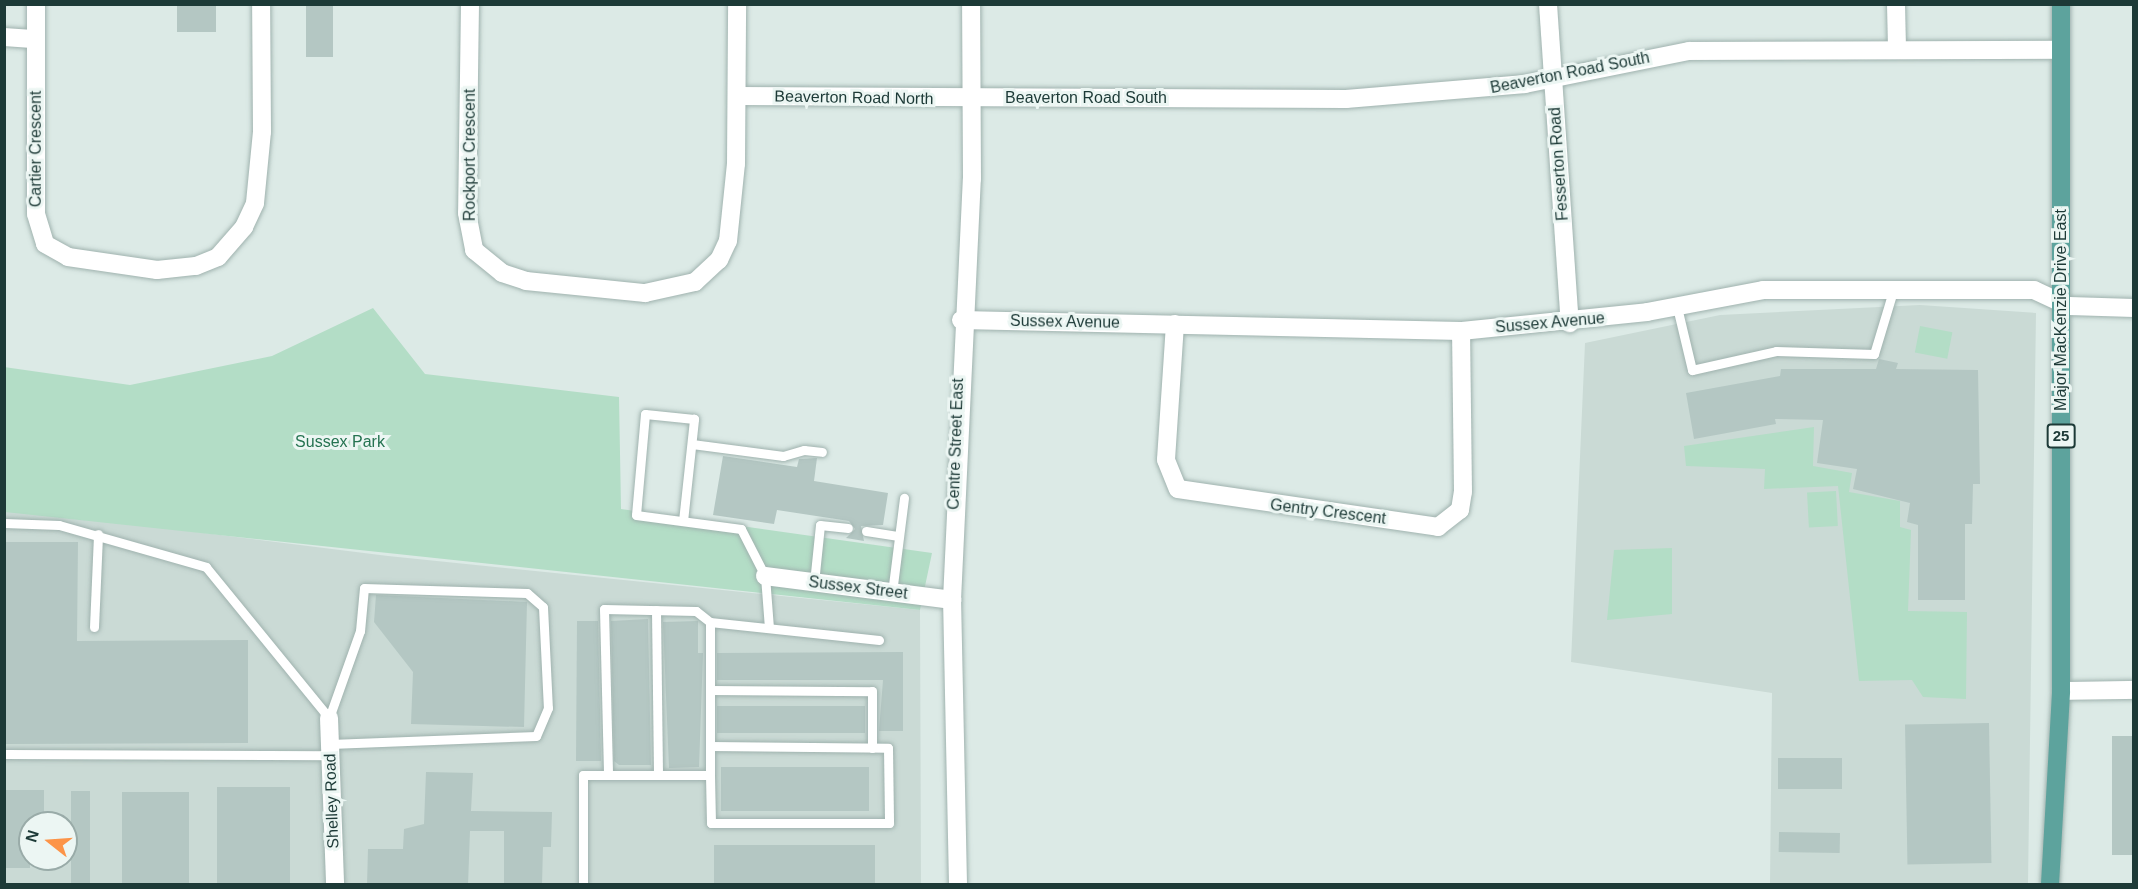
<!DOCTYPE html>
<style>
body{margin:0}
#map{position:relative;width:2138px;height:889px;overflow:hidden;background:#dceae6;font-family:Helvetica,sans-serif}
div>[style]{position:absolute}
.built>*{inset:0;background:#cadad5}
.green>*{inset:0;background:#b3ddc6;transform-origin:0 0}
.building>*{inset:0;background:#b4c7c3;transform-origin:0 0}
.roads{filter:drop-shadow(0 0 2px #9fb2ae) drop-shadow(0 0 2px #9fb2ae)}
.lane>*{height:9px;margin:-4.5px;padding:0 4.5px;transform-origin:4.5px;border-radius:4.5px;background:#fff}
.street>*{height:18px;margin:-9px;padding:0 9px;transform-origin:9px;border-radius:9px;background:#fff}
.primary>*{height:18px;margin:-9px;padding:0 9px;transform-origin:9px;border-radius:9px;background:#5da39d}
span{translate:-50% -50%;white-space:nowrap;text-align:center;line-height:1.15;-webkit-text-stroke:6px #ecf6f3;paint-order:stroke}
.shield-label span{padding:2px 4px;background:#ecf6f3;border:2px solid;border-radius:4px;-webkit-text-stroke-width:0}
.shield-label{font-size:15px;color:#1d3a37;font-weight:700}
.street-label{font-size:16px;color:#1d3a37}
.park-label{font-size:16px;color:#257351}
.frame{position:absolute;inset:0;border:6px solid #1d3a37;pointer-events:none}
.north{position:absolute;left:18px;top:811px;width:60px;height:60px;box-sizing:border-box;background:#ecf6f3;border:2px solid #99aba8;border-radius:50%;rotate:287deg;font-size:16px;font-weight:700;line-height:24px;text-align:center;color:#1d3a37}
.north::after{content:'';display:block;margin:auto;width:21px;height:27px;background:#fc9448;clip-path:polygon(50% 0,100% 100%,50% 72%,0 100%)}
</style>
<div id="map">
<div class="built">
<div style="clip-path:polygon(1920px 305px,2036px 313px,2028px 884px,1770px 884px,1772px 693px,1571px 662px,1585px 343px,1720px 315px)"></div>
<div style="clip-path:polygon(evenodd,29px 511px,388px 556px,920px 610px,921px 884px,5px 884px,4px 512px,29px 511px,30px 823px,66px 823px,66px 859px,30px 859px,30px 823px)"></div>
</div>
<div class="green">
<div style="clip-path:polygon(373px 308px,425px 374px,619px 397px,621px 509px,932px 553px,920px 610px,5px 512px,4px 367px,130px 385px,272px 356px)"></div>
<div style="left:1920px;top:326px;width:33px;height:27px;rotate:11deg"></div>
<div style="clip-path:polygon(1814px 427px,1813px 466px,1852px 473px,1849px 492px,1900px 501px,1900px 527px,1911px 530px,1908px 611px,1967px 612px,1966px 699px,1923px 697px,1912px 680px,1859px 681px,1838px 486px,1764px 489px,1765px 469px,1686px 466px,1684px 446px)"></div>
<div style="left:1836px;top:491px;width:35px;height:29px;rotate:87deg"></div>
<div style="clip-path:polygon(1672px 548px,1672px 614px,1607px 620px,1614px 550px)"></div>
</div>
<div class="building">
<div style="left:306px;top:4px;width:27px;height:53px"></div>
<div style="left:177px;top:6px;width:39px;height:26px"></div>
<div style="clip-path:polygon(1879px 359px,1898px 363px,1896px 369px,1978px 370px,1980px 484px,1973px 484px,1972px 524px,1965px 524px,1965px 600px,1918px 600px,1918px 525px,1907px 522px,1910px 503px,1853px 489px,1857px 469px,1817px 463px,1823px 420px,1775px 419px,1776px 424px,1694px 439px,1686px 393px,1780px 376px,1781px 369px,1876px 369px)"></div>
<div style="clip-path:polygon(723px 456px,797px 467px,799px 459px,817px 458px,814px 481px,888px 493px,883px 525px,861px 526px,864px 541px,846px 538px,855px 529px,849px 521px,777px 510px,774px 524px,713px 515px)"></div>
<div style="clip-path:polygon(4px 542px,78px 542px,77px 641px,248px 640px,248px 743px,4px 744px)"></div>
<div style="clip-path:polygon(376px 595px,527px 602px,524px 727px,411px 724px,413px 672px,374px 622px)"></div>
<div style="clip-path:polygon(648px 619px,651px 765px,619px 765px,614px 761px,611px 621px)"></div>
<div style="clip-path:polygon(577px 621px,598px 621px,601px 761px,576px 761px)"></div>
<div style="clip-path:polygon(698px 621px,698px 653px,703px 653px,699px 767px,669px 768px,663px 622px)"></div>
<div style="clip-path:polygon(903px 652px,903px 731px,879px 731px,883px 680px,717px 680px,717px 653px)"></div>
<div style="left:717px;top:706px;width:148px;height:27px"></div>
<div style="left:1989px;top:723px;width:140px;height:84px;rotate:89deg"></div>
<div style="left:2112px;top:736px;width:21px;height:119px"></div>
<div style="left:1842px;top:758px;width:31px;height:64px;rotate:90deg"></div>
<div style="left:721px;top:767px;width:148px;height:44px"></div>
<div style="clip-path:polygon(426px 772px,473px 773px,471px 811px,552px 812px,551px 847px,543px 847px,542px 885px,504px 885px,504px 831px,470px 831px,468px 885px,367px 885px,368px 849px,403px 849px,404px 829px,424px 824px)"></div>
<div style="left:217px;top:787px;width:73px;height:98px"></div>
<div style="clip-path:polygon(4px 790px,44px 790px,44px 823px,30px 823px,30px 868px,4px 868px)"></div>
<div style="left:71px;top:791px;width:19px;height:94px"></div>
<div style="left:122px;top:792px;width:67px;height:93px"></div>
<div style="left:1779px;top:832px;width:61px;height:20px;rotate:1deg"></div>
<div style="left:714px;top:845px;width:161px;height:40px"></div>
</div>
<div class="roads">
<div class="lane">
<div style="left:1677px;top:307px;width:65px;rotate:76.6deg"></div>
<div style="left:1692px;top:370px;width:86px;rotate:-12.7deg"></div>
<div style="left:1776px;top:351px;width:98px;rotate:1.8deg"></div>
<div style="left:1874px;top:354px;width:66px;rotate:-73.2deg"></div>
<div style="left:692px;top:444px;width:92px;rotate:7.5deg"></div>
<div style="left:783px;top:456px;width:22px;rotate:-16deg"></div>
<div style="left:804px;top:450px;width:18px;rotate:6deg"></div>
<div style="left:683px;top:521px;width:103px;rotate:-83.8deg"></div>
<div style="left:694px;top:419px;width:49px;rotate:-174.2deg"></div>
<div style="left:645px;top:414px;width:101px;rotate:95.1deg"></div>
<div style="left:636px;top:515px;width:106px;rotate:7.6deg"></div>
<div style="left:741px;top:529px;width:53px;rotate:62.9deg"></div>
<div style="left:765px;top:576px;width:52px;rotate:85.6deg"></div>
<div style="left:4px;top:523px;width:55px;rotate:2.1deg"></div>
<div style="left:59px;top:525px;width:153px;rotate:15.9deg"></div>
<div style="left:206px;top:567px;width:195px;rotate:50.8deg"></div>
<div style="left:866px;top:531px;width:33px;rotate:9deg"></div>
<div style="left:814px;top:583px;width:58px;rotate:-84.1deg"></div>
<div style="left:820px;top:525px;width:28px;rotate:6deg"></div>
<div style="left:892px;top:593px;width:96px;rotate:-82.8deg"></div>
<div style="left:656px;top:610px;width:164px;rotate:89.3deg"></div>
<div style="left:710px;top:622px;width:170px;rotate:6.1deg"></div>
<div style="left:94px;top:627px;width:93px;rotate:-87.5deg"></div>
<div style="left:710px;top:690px;width:162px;rotate:0.4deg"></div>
<div style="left:872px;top:691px;width:57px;rotate:90deg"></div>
<div style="left:329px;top:718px;width:92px;rotate:-70.4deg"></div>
<div style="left:360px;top:631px;width:43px;rotate:-84.7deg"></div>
<div style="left:364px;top:588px;width:163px;rotate:1.8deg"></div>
<div style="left:527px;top:593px;width:21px;rotate:41deg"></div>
<div style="left:543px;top:607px;width:101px;rotate:87.2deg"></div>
<div style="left:548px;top:708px;width:30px;rotate:113deg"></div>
<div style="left:536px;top:736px;width:206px;rotate:177.8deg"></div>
<div style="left:710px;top:746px;width:178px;rotate:0.6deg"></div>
<div style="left:888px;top:748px;width:75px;rotate:89.2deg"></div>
<div style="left:889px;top:823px;width:178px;rotate:180deg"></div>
<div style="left:711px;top:823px;width:48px;rotate:-91.2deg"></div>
<div style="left:4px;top:754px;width:327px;rotate:0.2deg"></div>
<div style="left:583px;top:884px;width:109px;rotate:-90deg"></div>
<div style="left:583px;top:775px;width:127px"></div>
<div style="left:710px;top:775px;width:153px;rotate:-90deg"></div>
<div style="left:710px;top:622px;width:18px;rotate:-142deg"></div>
<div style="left:696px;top:611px;width:92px;rotate:-178.8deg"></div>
<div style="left:604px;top:609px;width:165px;rotate:88.6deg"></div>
</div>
<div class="street">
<div style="left:36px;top:4px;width:210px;rotate:90deg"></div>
<div style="left:36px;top:214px;width:31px;rotate:73deg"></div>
<div style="left:45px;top:244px;width:26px;rotate:29deg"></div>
<div style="left:68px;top:257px;width:90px;rotate:8.3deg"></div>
<div style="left:157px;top:270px;width:39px;rotate:-6deg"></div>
<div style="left:196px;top:266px;width:24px;rotate:-22deg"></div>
<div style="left:218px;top:257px;width:40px;rotate:-49deg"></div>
<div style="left:244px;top:227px;width:26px;rotate:-65deg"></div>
<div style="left:255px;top:203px;width:71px;rotate:-84.4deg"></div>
<div style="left:262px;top:132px;width:128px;rotate:-90.4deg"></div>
<div style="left:470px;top:4px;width:209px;rotate:90.8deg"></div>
<div style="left:467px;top:213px;width:38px;rotate:79deg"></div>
<div style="left:474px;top:250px;width:36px;rotate:39deg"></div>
<div style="left:502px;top:273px;width:25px;rotate:18deg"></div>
<div style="left:526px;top:281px;width:120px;rotate:5.8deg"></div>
<div style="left:645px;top:293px;width:51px;rotate:-12.4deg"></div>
<div style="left:695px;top:282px;width:33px;rotate:-43deg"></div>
<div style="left:719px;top:260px;width:21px;rotate:-65deg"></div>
<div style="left:728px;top:241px;width:77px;rotate:-84.1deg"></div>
<div style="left:736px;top:164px;width:160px;rotate:-89.6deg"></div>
<div style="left:1548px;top:4px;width:320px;rotate:86.1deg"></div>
<div style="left:1896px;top:4px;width:44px;rotate:88.7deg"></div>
<div style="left:4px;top:37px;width:32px;rotate:4deg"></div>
<div style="left:737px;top:96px;width:609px;rotate:0.28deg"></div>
<div style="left:1346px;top:99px;width:180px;rotate:-4.8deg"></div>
<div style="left:1525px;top:84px;width:167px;rotate:-11.4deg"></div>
<div style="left:1689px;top:51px;width:372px;rotate:-0.2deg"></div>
<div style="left:961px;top:320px;width:500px;rotate:1.26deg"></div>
<div style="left:1461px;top:331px;width:187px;rotate:-5.8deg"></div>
<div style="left:1647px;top:312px;width:118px;rotate:-10.7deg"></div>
<div style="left:1763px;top:290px;width:271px"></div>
<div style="left:2034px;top:290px;width:38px;rotate:25deg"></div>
<div style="left:2069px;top:306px;width:65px;rotate:1.8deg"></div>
<div style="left:1175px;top:324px;width:136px;rotate:93.8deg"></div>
<div style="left:1166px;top:460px;width:31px;rotate:68deg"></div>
<div style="left:1178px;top:489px;width:263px;rotate:8.3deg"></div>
<div style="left:1438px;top:527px;width:28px;rotate:-38deg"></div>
<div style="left:1460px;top:510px;width:18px;rotate:-81deg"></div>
<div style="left:1463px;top:492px;width:161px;rotate:-90.7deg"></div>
<div style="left:765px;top:576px;width:189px;rotate:7.3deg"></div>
<div style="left:2061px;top:691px;width:73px;rotate:-0.8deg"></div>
<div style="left:329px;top:718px;width:166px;rotate:87.9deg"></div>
<div style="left:958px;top:884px;width:284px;rotate:-91.2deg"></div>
<div style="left:952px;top:600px;width:421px;rotate:-87.3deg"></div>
<div style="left:972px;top:179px;width:175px;rotate:-90.3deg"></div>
</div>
<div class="primary">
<div style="left:2050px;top:884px;width:193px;rotate:-86.7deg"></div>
<div style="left:2061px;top:691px;width:687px;rotate:-90deg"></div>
</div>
</div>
<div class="shield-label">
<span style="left:2061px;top:436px">25</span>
</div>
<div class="street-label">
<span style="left:1570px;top:73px;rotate:-11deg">Beaverton Road South</span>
<span style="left:854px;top:98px;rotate:1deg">Beaverton Road North</span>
<span style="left:1086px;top:98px">Beaverton Road South</span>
<span style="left:36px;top:149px;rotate:-90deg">Cartier Crescent</span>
<span style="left:470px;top:155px;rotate:-90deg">Rockport Crescent</span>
<span style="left:1559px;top:164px;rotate:-94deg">Fesserton Road</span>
<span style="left:2061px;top:310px;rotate:-90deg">Major MacKenzie Drive East</span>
<span style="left:1065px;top:322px;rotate:1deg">Sussex Avenue</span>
<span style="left:1550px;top:323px;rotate:-5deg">Sussex Avenue</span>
<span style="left:956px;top:444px;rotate:-88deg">Centre Street East</span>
<span style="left:1328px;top:512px;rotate:7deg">Gentry Crescent</span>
<span style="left:858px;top:588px;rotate:7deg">Sussex Street</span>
<span style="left:332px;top:801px;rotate:-92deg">Shelley Road</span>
</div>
<div class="park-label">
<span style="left:340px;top:442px">Sussex Park</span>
</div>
<div class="frame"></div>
<div class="north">N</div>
</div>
